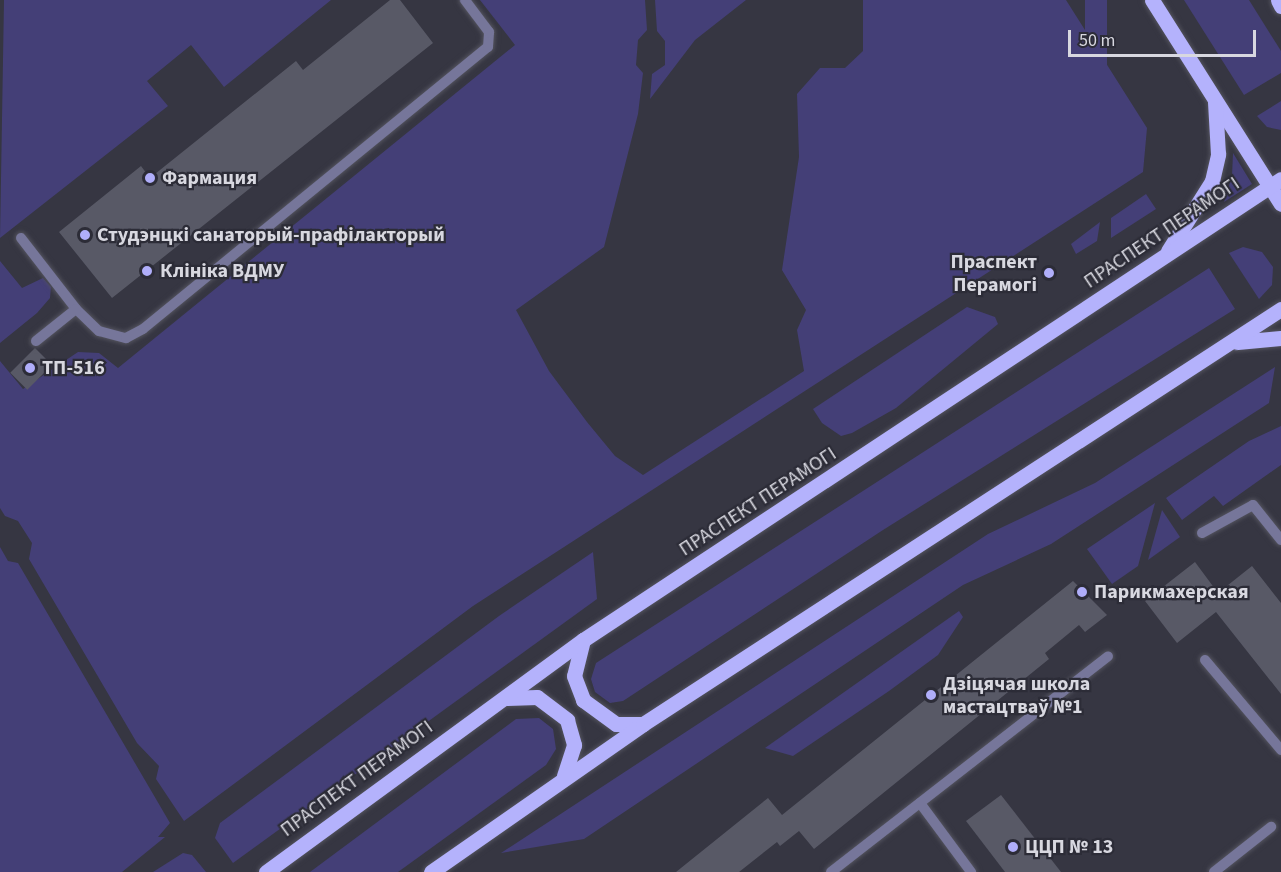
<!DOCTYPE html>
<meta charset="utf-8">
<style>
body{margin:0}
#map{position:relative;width:1281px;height:872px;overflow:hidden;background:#363642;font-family:"Source Sans 3",sans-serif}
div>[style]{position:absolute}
.green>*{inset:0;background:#443f77;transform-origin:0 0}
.building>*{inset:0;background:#585966;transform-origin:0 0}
.roads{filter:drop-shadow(0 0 2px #53535e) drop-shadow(0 0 2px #53535e)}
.lane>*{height:10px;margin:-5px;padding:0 5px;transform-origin:5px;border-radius:5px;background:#76769a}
.primary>*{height:15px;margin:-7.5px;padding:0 7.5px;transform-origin:7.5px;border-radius:7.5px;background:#b4b2fc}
.dots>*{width:16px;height:16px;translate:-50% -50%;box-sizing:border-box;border:3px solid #2c2c37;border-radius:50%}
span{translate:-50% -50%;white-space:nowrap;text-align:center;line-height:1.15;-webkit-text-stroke:4.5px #2c2c37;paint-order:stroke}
.poi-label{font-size:20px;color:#d8d8e0;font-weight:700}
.left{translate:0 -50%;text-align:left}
.right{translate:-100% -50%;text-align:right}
.street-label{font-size:20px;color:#d8d8e0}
.scale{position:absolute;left:1068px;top:30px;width:188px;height:27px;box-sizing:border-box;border:3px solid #d8d8e0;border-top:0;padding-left:8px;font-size:18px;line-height:21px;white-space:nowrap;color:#d8d8e0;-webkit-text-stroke:4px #2c2c37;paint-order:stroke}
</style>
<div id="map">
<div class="green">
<div style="clip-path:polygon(4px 0,331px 0,224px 87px,191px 45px,147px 81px,168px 106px,0 238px)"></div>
<div style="clip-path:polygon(480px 0,645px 0,647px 30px,638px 40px,636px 65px,643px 73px,638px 114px,604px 247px,516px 310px,549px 371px,587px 422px,615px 456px,643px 475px,804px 371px,797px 330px,806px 310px,782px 270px,799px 157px,797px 94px,820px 68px,845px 68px,863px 51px,863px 0,1066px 0,1147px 128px,1143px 172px,473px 606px,184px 821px,156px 779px,159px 766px,137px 743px,29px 559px,32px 543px,18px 521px,5px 516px,0 508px,0 361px,23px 389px,78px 352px,99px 353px,118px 368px,515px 45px)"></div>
<div style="clip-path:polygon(655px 0,746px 0,695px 40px,650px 99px,652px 74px,665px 65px,665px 41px,657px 31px)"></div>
<div style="left:1085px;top:0;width:22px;height:140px"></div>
<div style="clip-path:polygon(1184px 0,1249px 0,1281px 51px,1281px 73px,1244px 95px)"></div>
<div style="clip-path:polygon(1281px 101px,1281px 130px,1267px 127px,1257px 116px)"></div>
<div style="clip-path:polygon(1233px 153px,1252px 184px,1224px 202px,1232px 176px)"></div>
<div style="clip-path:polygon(1146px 194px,1156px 209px,1111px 238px,1111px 218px)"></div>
<div style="clip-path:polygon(1100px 222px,1097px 241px,1076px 254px,1071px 244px)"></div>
<div style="clip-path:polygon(1243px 247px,1262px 252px,1273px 267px,1272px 285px,1259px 299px,1229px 253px)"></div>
<div style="clip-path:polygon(0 261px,22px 288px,43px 278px,51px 287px,50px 298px,37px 313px,0 343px)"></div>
<div style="clip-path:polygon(1209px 268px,1235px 309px,883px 530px,623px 701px,610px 703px,595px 692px,591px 679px,596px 663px)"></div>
<div style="clip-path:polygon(967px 307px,995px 317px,998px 324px,896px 408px,852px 433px,841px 436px,822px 423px,813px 409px)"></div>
<div style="clip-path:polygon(1275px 367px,1269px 403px,1051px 544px,963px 585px,584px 839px,501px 853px,988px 534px,1095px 483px)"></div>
<div style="clip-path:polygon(1281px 426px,1281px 465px,1223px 506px,1214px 496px,1182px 520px,1166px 498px,1249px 441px)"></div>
<div style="clip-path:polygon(1155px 503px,1138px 566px,1112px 584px,1087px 549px)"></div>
<div style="clip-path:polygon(1162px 510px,1180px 537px,1148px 560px)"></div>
<div style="clip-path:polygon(0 547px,8px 561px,18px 563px,170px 823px,158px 837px,165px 837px,122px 872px,0 872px)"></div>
<div style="clip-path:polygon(593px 552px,597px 599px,233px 863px,215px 838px,220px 823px,499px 616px)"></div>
<div style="clip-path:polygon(959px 611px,963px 617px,938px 655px,889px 691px,793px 756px,765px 748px)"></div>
<div style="clip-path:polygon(539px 718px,553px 729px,556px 749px,546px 765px,398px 872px,310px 872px,516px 719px)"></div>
<div style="clip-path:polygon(183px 853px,192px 855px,206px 872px,153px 872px)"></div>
</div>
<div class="building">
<div style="clip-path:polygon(390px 0,400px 0,433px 43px,112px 298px,59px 232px,141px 166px,150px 178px,296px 61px,303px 70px)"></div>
<div style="left:35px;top:348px;width:24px;height:35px;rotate:45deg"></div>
<div style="clip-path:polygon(1195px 562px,1218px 593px,1252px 566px,1281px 603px,1281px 694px,1216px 612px,1177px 643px,1145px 601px)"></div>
<div style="clip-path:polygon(1073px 581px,1107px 615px,1085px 632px,1079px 625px,1045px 653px,1049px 659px,814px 849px,799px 831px,780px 846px,777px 842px,739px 872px,676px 872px,768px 798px,782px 815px)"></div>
<div style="clip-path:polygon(1001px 795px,1061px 872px,1005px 872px,966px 821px)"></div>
</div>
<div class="roads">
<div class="lane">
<div style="left:21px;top:238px;width:90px;rotate:52.2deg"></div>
<div style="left:76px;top:309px;width:32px;rotate:44deg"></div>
<div style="left:99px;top:331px;width:28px;rotate:15deg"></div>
<div style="left:126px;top:338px;width:19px;rotate:-28deg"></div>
<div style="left:143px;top:329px;width:446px;rotate:-39.3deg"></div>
<div style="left:488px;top:47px;width:15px;rotate:-86deg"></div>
<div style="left:489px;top:32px;width:40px;rotate:-127deg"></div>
<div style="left:36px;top:341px;width:51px;rotate:-38.7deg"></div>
<div style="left:1202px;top:533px;width:58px;rotate:-28.8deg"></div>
<div style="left:1253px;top:505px;width:45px;rotate:51.3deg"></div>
<div style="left:1205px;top:660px;width:118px;rotate:49.8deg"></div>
<div style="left:920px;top:803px;width:86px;rotate:53.5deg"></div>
<div style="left:831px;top:872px;width:351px;rotate:-37.9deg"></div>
<div style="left:1214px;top:872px;width:73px;rotate:-38.3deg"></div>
</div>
<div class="primary">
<div style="left:1152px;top:0;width:241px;rotate:57.7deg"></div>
<div style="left:1278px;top:0;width:7px;rotate:63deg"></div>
<div style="left:1168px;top:251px;width:83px;rotate:-57.8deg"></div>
<div style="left:1212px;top:181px;width:28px;rotate:-77deg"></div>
<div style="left:1218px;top:154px;width:52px;rotate:-93.3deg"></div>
<div style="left:1237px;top:342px;width:44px;rotate:-5.2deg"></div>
<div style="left:583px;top:640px;width:37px;rotate:104deg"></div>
<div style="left:574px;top:676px;width:26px;rotate:69deg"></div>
<div style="left:583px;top:700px;width:41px;rotate:36deg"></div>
<div style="left:616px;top:724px;width:27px"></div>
<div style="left:507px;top:698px;width:30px;rotate:-2deg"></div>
<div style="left:537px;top:697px;width:38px;rotate:37deg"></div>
<div style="left:567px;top:720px;width:26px;rotate:74deg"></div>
<div style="left:574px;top:745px;width:33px;rotate:108deg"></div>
<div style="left:266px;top:872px;width:393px;rotate:-36.2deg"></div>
<div style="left:583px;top:640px;width:836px;rotate:-33.44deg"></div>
<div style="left:431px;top:872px;width:259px;rotate:-34.9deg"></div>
<div style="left:643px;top:724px;width:761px;rotate:-33.04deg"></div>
</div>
</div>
<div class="dots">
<div style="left:150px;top:178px;background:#b0aefa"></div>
<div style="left:85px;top:235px;background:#b0aefa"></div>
<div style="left:147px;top:271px;background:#b0aefa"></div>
<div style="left:1049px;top:273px;background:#b0aefa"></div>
<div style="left:30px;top:368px;background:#b0aefa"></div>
<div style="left:1082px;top:592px;background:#b0aefa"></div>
<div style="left:931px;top:695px;background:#b0aefa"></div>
<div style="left:1013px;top:847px;background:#b0aefa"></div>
</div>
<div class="poi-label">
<span class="left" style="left:162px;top:178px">Фармация</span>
<span class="left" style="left:97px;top:235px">Студэнцкі санаторый-прафілакторый</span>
<span class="right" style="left:1037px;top:274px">Праспект<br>Перамогі</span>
<span class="left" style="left:160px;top:271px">Клініка ВДМУ</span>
<span class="left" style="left:42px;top:368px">ТП-516</span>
<span class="left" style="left:1094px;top:592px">Парикмахерская</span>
<span class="left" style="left:943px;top:696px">Дзіцячая школа<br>мастацтваў №1</span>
<span class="left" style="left:1025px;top:847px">ЦЦП № 13</span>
</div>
<div class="street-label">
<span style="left:1162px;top:233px;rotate:-34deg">ПРАСПЕКТ ПЕРАМОГІ</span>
<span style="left:758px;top:502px;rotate:-33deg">ПРАСПЕКТ ПЕРАМОГІ</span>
<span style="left:357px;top:779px;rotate:-36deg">ПРАСПЕКТ ПЕРАМОГІ</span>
</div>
<div class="scale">50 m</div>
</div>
